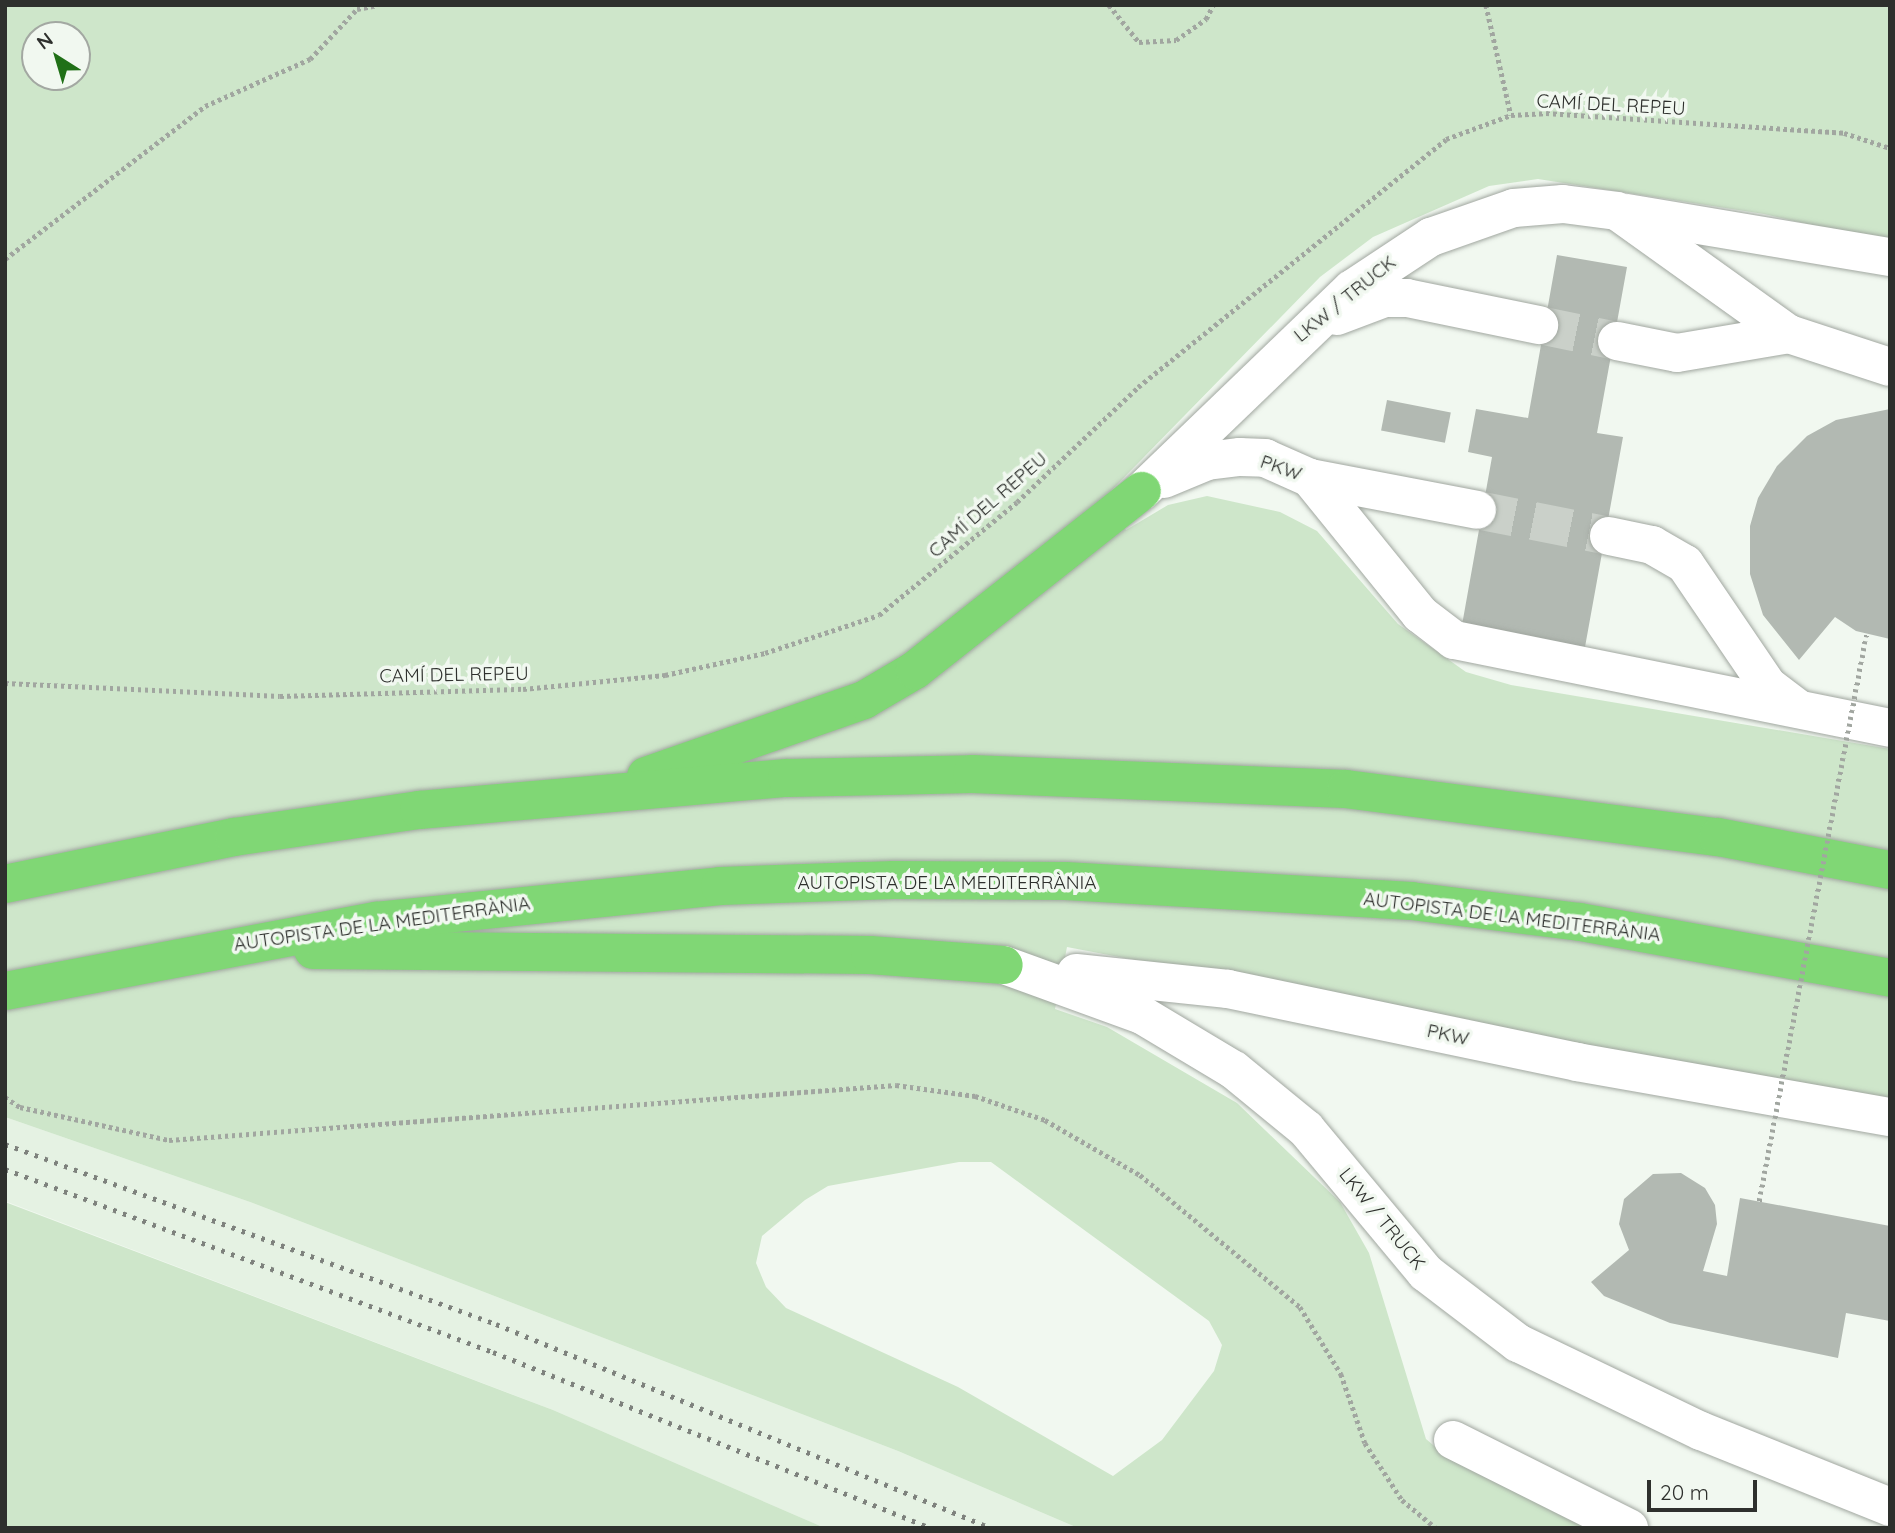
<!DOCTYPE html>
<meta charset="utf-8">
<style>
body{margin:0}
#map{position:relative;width:1895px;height:1533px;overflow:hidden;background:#f1f8f0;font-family:Quicksand,sans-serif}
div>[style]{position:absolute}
.built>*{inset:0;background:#e5f2e3}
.green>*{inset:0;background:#cee6ca}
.building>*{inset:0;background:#b2b9b2;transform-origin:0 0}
.minor-tunnel>*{height:38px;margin-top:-19px;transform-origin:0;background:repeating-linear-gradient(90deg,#cad0c9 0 38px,transparent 0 57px)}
.path>*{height:4.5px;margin-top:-2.25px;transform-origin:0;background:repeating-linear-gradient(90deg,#a1a6a0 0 3.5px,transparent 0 7px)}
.roads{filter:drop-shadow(0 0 2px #a1a7a0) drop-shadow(0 0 2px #a1a7a0)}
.minor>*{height:38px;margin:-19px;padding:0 19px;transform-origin:19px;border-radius:19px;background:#fff}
.highway>*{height:38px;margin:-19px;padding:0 19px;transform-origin:19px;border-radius:19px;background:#80d775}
.rail>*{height:5px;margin-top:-2.5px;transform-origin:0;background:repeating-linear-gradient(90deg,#7e827d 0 3.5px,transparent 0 10.5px)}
.path-bridge>*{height:4.5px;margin-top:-2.25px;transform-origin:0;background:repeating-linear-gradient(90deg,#a1a6a0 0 3.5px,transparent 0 7px)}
span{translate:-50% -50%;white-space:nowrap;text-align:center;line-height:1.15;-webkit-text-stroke:7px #f1f8f0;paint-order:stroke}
.street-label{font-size:19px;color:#2e302d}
.frame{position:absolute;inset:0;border:7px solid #2e302d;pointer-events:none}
.north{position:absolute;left:21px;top:21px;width:70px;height:70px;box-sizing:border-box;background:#f1f8f0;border:2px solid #a3a8a2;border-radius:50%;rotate:323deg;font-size:19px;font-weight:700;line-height:28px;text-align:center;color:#2e302d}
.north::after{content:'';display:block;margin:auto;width:24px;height:32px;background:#207017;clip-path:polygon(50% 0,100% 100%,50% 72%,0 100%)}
.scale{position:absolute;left:1647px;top:1480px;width:110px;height:32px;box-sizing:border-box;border:4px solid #2e302d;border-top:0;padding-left:9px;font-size:21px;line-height:24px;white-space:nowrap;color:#2e302d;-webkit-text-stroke:5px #f1f8f0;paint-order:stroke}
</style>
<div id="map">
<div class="built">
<div style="clip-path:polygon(5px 1117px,250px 1202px,898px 1451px,1078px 1528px,825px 1528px,553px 1410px,5px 1201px)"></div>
</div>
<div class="green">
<div style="clip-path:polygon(evenodd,5px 5px,1890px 5px,1890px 243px,1764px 214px,1538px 179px,1489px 186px,1373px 237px,1320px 277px,1100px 502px,1126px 530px,1168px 505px,1207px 496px,1280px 512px,1317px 531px,1398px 624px,1466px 672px,1511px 685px,1890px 749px,1890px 1105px,1067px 947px,1055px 1009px,1107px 1027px,1237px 1103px,1340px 1202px,1369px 1253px,1426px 1439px,1446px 1456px,1598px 1528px,1078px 1528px,898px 1451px,250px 1202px,5px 1117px,5px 5px,35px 35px,77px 35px,77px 77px,35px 77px,35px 35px,5px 5px,959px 1162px,991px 1162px,1209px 1321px,1222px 1345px,1214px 1371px,1162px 1440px,1113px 1476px,958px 1387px,786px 1308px,766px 1287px,756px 1263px,762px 1236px,805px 1200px,828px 1186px,959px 1162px)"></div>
<div style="clip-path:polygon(5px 1202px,553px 1410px,825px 1528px,5px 1528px)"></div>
</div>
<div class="building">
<div style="clip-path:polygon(1557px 255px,1627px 267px,1597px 433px,1623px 437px,1585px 647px,1462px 625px,1492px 457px,1468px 452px,1476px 409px,1528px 418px)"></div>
<div style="left:1387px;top:400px;width:65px;height:31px;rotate:11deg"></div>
<div style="clip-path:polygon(1890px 409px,1890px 639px,1856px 631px,1835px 617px,1799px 660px,1763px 615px,1750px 574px,1750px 526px,1758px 498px,1777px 466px,1807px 436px,1836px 420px)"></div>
<div style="clip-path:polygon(1681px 1173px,1705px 1188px,1715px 1205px,1717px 1224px,1703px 1271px,1727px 1276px,1740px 1198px,1890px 1226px,1890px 1321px,1846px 1313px,1838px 1358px,1670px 1323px,1604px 1296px,1591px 1282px,1629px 1250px,1619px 1224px,1624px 1199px,1653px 1174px)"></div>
</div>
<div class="minor-tunnel">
<div style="left:1539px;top:325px;width:80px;rotate:11.6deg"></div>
<div style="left:1477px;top:510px;width:135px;rotate:11.1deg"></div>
</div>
<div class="path">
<div style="left:1109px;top:5px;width:48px;rotate:51deg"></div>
<div style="left:1139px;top:42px;width:37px;rotate:-3deg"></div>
<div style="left:1176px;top:40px;width:37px;rotate:-35deg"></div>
<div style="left:1206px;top:19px;width:16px;rotate:-63deg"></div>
<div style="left:1486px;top:5px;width:113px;rotate:77.2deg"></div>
<div style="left:5px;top:259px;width:252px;rotate:-37.4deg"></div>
<div style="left:205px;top:106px;width:115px;rotate:-24.1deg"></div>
<div style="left:310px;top:59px;width:69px;rotate:-46.8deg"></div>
<div style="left:357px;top:9px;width:20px;rotate:-11deg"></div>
<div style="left:5px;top:683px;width:275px;rotate:2.7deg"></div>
<div style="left:280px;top:696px;width:243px;rotate:-1.7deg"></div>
<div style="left:523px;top:689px;width:143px;rotate:-5.6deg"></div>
<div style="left:665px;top:675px;width:102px;rotate:-12.4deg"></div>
<div style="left:765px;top:653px;width:120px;rotate:-18.4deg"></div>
<div style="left:879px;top:615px;width:178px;rotate:-39.3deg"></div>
<div style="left:1017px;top:502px;width:167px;rotate:-43.5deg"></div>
<div style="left:1138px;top:387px;width:395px;rotate:-38.8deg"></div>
<div style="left:1446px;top:139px;width:69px;rotate:-20.3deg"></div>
<div style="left:1511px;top:115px;width:35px;rotate:-3deg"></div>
<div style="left:1546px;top:113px;width:299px;rotate:3.8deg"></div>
<div style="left:1844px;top:133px;width:48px;rotate:18.1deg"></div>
<div style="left:5px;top:1097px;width:18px;rotate:34deg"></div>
<div style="left:20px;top:1107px;width:153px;rotate:12.5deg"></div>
<div style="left:169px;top:1140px;width:729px;rotate:-4.33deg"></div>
<div style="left:896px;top:1085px;width:80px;rotate:7.9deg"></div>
<div style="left:975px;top:1096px;width:74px;rotate:18.9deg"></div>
<div style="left:1045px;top:1120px;width:110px;rotate:30.1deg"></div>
<div style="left:1140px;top:1175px;width:207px;rotate:39.5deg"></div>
<div style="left:1300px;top:1307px;width:79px;rotate:58.5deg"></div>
<div style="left:1341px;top:1374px;width:73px;rotate:70.8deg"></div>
<div style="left:1365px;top:1443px;width:68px;rotate:57deg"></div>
<div style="left:1402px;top:1500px;width:44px;rotate:39.5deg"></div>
</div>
<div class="roads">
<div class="minor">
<div style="left:1626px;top:213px;width:268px;rotate:9.5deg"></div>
<div style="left:1337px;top:316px;width:51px;rotate:-20.6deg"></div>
<div style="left:1385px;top:298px;width:22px"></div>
<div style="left:1407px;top:298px;width:135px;rotate:11.6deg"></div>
<div style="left:1617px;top:341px;width:61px;rotate:11.3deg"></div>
<div style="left:1677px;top:353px;width:114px;rotate:-9.6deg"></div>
<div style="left:1310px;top:478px;width:170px;rotate:10.8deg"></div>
<div style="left:1164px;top:479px;width:47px;rotate:-22.7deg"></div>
<div style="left:1207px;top:461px;width:33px;rotate:-7deg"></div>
<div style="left:1240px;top:457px;width:25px;rotate:2deg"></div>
<div style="left:1265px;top:458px;width:49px;rotate:24deg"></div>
<div style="left:1310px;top:478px;width:175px;rotate:51deg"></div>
<div style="left:1420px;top:614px;width:43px;rotate:37.4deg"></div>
<div style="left:1454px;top:640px;width:445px;rotate:11.4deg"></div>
<div style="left:1142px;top:491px;width:291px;rotate:-43.9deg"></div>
<div style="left:1352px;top:289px;width:95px;rotate:-33.4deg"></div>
<div style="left:1431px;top:237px;width:88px;rotate:-19.3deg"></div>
<div style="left:1514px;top:208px;width:49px;rotate:-4.7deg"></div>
<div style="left:1563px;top:204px;width:54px;rotate:7.4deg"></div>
<div style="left:1617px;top:211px;width:211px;rotate:35.6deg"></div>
<div style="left:1789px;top:334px;width:106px;rotate:18.1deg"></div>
<div style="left:1609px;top:536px;width:44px;rotate:11.8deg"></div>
<div style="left:1652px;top:545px;width:38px;rotate:30deg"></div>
<div style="left:1685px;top:564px;width:148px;rotate:55.8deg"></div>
<div style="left:1768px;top:686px;width:36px;rotate:37deg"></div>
<div style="left:1004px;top:965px;width:147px;rotate:19.9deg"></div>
<div style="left:1142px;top:1015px;width:107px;rotate:30.9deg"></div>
<div style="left:1234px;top:1070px;width:93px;rotate:39.3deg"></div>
<div style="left:1306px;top:1129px;width:187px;rotate:50.2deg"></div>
<div style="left:1426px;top:1273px;width:116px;rotate:37.3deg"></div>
<div style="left:1518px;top:1343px;width:203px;rotate:25.7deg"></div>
<div style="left:1701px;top:1431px;width:204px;rotate:21.9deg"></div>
<div style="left:1076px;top:973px;width:153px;rotate:6deg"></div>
<div style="left:1228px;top:989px;width:357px;rotate:11.8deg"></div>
<div style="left:1577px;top:1062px;width:318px;rotate:10deg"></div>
<div style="left:1453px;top:1440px;width:197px;rotate:26.6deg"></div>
</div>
<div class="highway">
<div style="left:646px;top:776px;width:231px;rotate:-19.2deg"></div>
<div style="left:864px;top:700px;width:59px;rotate:-30.5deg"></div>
<div style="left:915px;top:670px;width:289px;rotate:-38.3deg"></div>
<div style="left:5px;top:884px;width:234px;rotate:-11.6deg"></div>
<div style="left:234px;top:837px;width:187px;rotate:-8.3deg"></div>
<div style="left:419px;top:810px;width:369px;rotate:-5deg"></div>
<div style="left:787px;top:778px;width:185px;rotate:-1.2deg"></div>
<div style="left:972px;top:774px;width:374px;rotate:2.3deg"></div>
<div style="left:1346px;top:789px;width:375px;rotate:7.4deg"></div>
<div style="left:1718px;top:837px;width:175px;rotate:10.9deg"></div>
<div style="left:313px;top:950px;width:557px;rotate:0.51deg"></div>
<div style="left:870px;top:955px;width:134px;rotate:4.3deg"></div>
<div style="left:5px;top:991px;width:378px;rotate:-10.7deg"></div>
<div style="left:376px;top:921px;width:346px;rotate:-5.8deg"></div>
<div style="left:720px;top:886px;width:174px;rotate:-2deg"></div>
<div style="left:894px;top:880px;width:171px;rotate:0.3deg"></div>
<div style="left:1065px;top:881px;width:347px;rotate:3.3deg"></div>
<div style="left:1411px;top:901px;width:170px;rotate:7.1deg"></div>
<div style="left:1580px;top:922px;width:315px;rotate:10.2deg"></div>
</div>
</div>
<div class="rail">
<div style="left:5px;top:1144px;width:523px;rotate:20.13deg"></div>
<div style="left:496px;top:1324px;width:535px;rotate:22.4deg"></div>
<div style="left:5px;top:1169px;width:521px;rotate:20.56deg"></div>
<div style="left:493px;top:1352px;width:472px;rotate:21.9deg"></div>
</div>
<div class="path-bridge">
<div style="left:1759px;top:1201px;width:576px;rotate:-79.29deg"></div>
</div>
<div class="street-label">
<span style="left:1611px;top:105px;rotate:3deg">CAMÍ DEL REPEU</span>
<span style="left:1345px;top:299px;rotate:-39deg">LKW / TRUCK</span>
<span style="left:1281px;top:468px;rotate:19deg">PKW</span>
<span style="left:988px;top:505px;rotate:-41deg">CAMÍ DEL REPEU</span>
<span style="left:454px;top:675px;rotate:-1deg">CAMÍ DEL REPEU</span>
<span style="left:947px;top:883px">AUTOPISTA DE LA MEDITERRÀNIA</span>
<span style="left:1512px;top:917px;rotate:7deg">AUTOPISTA DE LA MEDITERRÀNIA</span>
<span style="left:382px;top:924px;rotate:-8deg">AUTOPISTA DE LA MEDITERRÀNIA</span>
<span style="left:1448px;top:1035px;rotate:12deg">PKW</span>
<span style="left:1382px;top:1219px;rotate:51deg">LKW / TRUCK</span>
</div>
<div class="frame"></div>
<div class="north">N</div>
<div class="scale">20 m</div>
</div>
